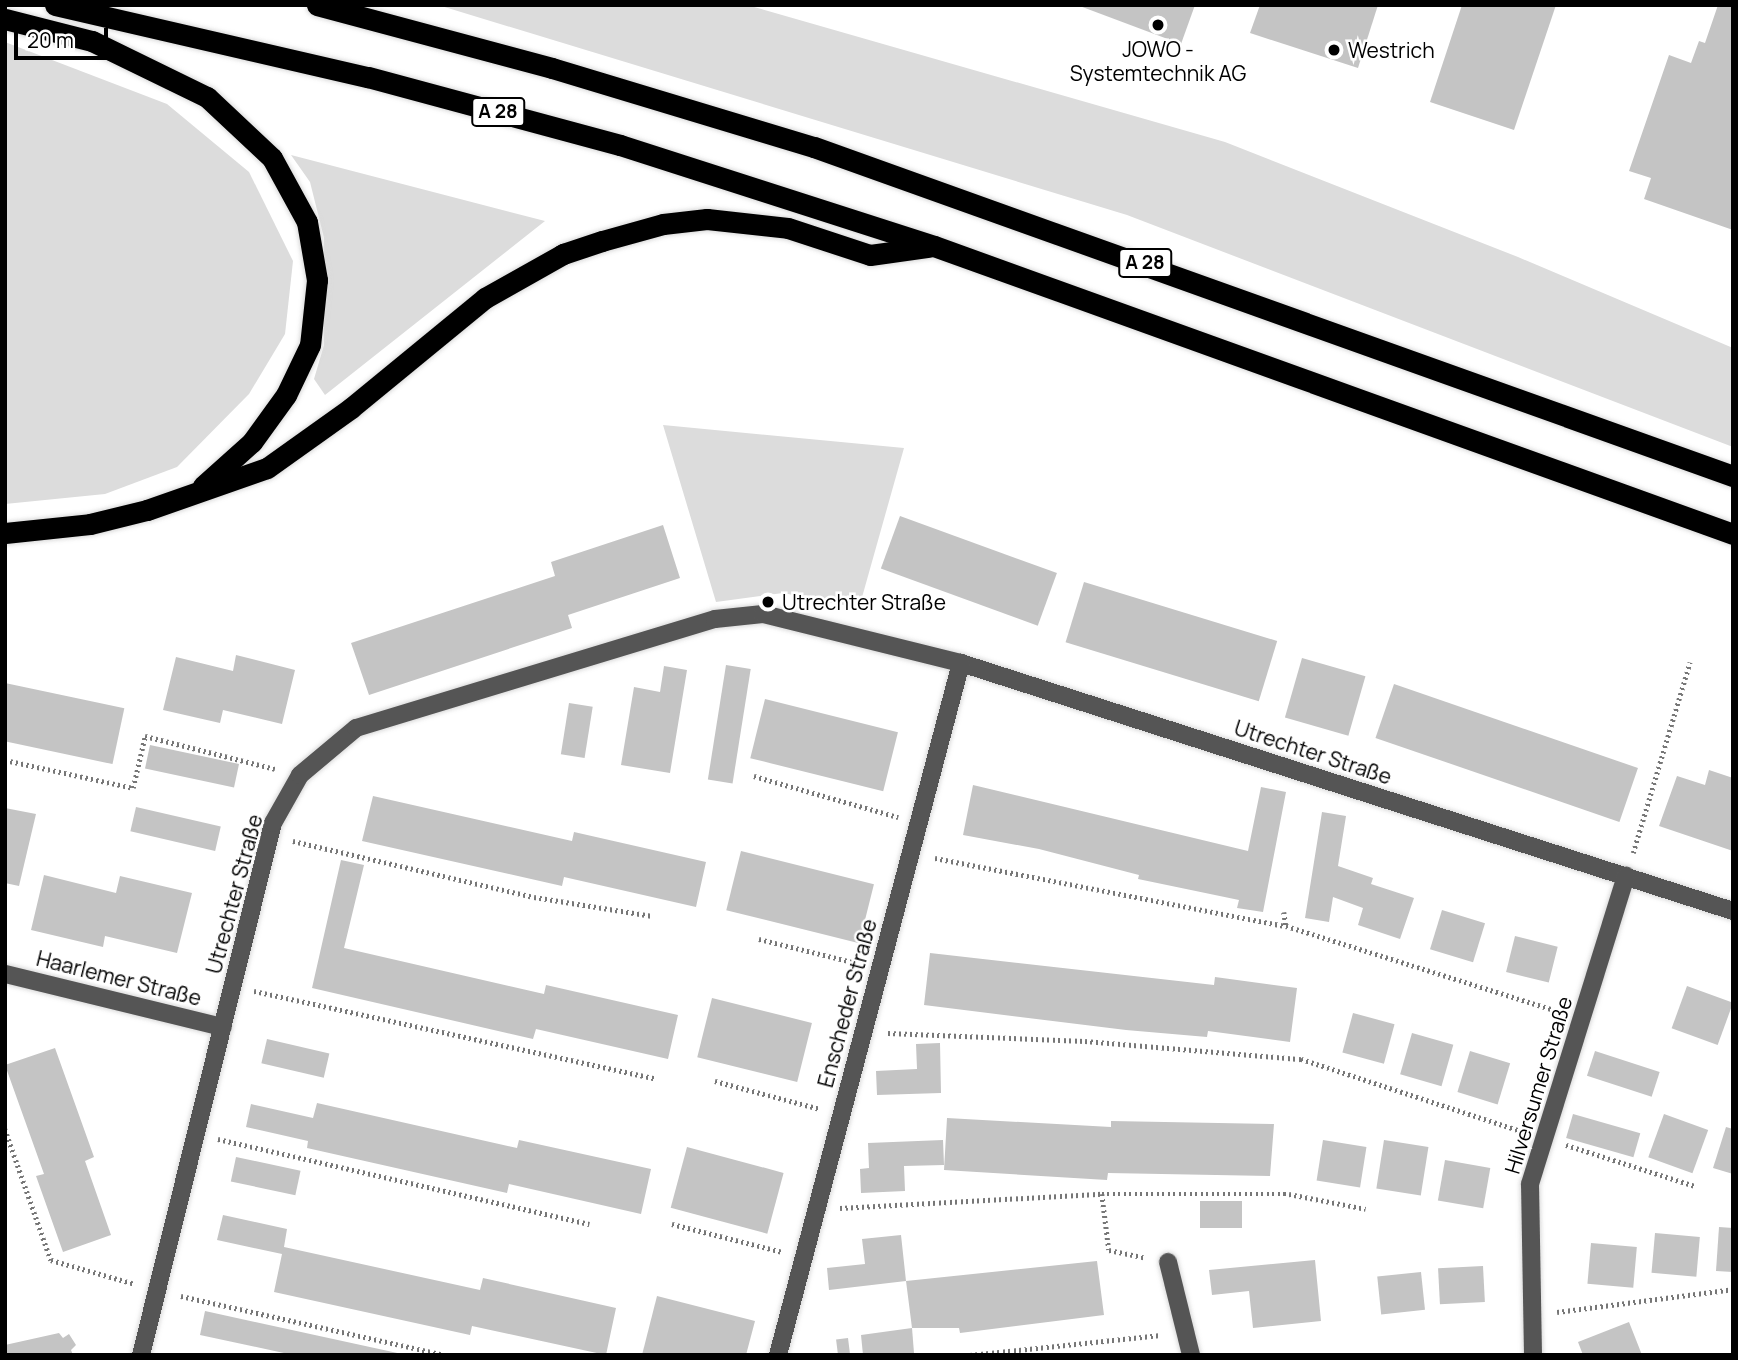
<!DOCTYPE html>
<meta charset="utf-8">
<style>
body{margin:0}
#map{position:relative;width:1738px;height:1360px;overflow:hidden;background:#fff;font-family:Manrope,sans-serif}
div>[style]{position:absolute}
.green>*{inset:0;background:#dcdcdc}
.building>*{inset:0;background:#c4c4c4;transform-origin:0 0}
.path>*{height:4.5px;margin-top:-2.25px;transform-origin:0;background:repeating-linear-gradient(90deg,#777 0 2px,transparent 0 5.5px)}
.roads{filter:drop-shadow(0 0 2px #dbdbdb) drop-shadow(0 0 2px #dbdbdb)}
.minor>*{height:18px;margin:-9px;padding:0 9px;transform-origin:9px;border-radius:9px;background:#555}
.highway>*{height:21px;margin:-10.5px;padding:0 10.5px;transform-origin:10.5px;border-radius:10.5px;background:#000}
.dots>*{width:19px;height:19px;translate:-50% -50%;box-sizing:border-box;border:4px solid #fff;border-radius:50%}
span{translate:-50% -50%;white-space:nowrap;text-align:center;line-height:1.15;-webkit-text-stroke:5px #fff;paint-order:stroke}
.shield-label span{padding:2px 5px;background:#fff;border:2px solid;border-radius:5px;-webkit-text-stroke-width:0}
.shield-label{font-size:19px;color:#000;font-weight:700}
.poi-label{font-size:21px;color:#000}
.left{translate:0 -50%;text-align:left}
.street-label{font-size:21px;color:#000}
.frame{position:absolute;inset:0;border:7px solid #000;pointer-events:none}
.scale{position:absolute;left:14px;top:28px;width:94px;height:32px;box-sizing:border-box;border:4px solid #000;border-top:0;padding-left:9px;font-size:21px;line-height:24px;white-space:nowrap;color:#000;-webkit-text-stroke:5px #fff;paint-order:stroke}
</style>
<div id="map">
<div class="green">
<div style="clip-path:polygon(438px 5px,747px 5px,1225px 142px,1518px 257px,1733px 348px,1733px 447px,1127px 215px)"></div>
<div style="clip-path:polygon(5px 42px,167px 104px,249px 172px,293px 261px,285px 334px,249px 394px,177px 467px,105px 494px,5px 504px)"></div>
<div style="clip-path:polygon(291px 155px,545px 221px,325px 395px,314px 379px,324px 345px,324px 238px,310px 182px)"></div>
<div style="clip-path:polygon(663px 425px,904px 448px,859px 608px,783px 593px,716px 602px)"></div>
</div>
<div class="building">
<div style="clip-path:polygon(1077px 5px,1195px 5px,1181px 44px)"></div>
<div style="clip-path:polygon(1260px 5px,1378px 5px,1358px 68px,1250px 33px)"></div>
<div style="clip-path:polygon(1462px 5px,1556px 5px,1514px 130px,1430px 102px)"></div>
<div style="clip-path:polygon(1718px 5px,1733px 5px,1733px 230px,1644px 199px,1651px 178px,1629px 171px,1669px 55px,1691px 63px,1699px 41px,1705px 43px)"></div>
<div style="left:900px;top:516px;width:167px;height:56px;rotate:20deg"></div>
<div style="clip-path:polygon(663px 525px,680px 578px,568px 615px,572px 628px,369px 695px,351px 643px,555px 576px,551px 562px)"></div>
<div style="left:1084px;top:582px;width:202px;height:63px;rotate:17deg"></div>
<div style="clip-path:polygon(236px 655px,295px 670px,282px 724px,223px 710px,220px 723px,163px 710px,176px 657px,233px 671px)"></div>
<div style="left:1302px;top:658px;width:66px;height:62px;rotate:16deg"></div>
<div style="left:726px;top:665px;width:25px;height:116px;rotate:9deg"></div>
<div style="clip-path:polygon(664px 666px,687px 670px,670px 773px,621px 765px,634px 687px,660px 692px)"></div>
<div style="left:5px;top:683px;width:122px;height:57px;rotate:12deg"></div>
<div style="left:1394px;top:684px;width:258px;height:57px;rotate:19deg"></div>
<div style="left:765px;top:699px;width:137px;height:61px;rotate:14deg"></div>
<div style="left:569px;top:703px;width:24px;height:52px;rotate:9deg"></div>
<div style="left:150px;top:745px;width:91px;height:24px;rotate:12deg"></div>
<div style="clip-path:polygon(1709px 770px,1733px 778px,1733px 851px,1659px 826px,1677px 776px,1705px 785px)"></div>
<div style="clip-path:polygon(973px 785px,1248px 851px,1261px 787px,1286px 792px,1263px 912px,1237px 908px,1239px 900px,1138px 879px,1139px 875px,1039px 849px,963px 835px)"></div>
<div style="clip-path:polygon(373px 796px,572px 841px,574px 832px,706px 862px,696px 907px,564px 877px,562px 886px,362px 841px)"></div>
<div style="left:136px;top:807px;width:87px;height:25px;rotate:13deg"></div>
<div style="clip-path:polygon(5px 808px,36px 814px,19px 886px,5px 883px)"></div>
<div style="clip-path:polygon(1322px 812px,1346px 816px,1338px 866px,1373px 878px,1371px 884px,1414px 898px,1400px 939px,1358px 925px,1363px 908px,1333px 897px,1329px 922px,1305px 918px)"></div>
<div style="left:741px;top:851px;width:137px;height:61px;rotate:14deg"></div>
<div style="clip-path:polygon(341px 860px,364px 865px,344px 948px,544px 994px,546px 985px,678px 1015px,668px 1059px,536px 1029px,533px 1039px,312px 988px)"></div>
<div style="clip-path:polygon(44px 875px,116px 893px,120px 876px,192px 893px,177px 953px,105px 936px,103px 947px,31px 930px)"></div>
<div style="left:1442px;top:910px;width:45px;height:41px;rotate:17deg"></div>
<div style="left:1515px;top:936px;width:44px;height:37px;rotate:14deg"></div>
<div style="clip-path:polygon(930px 953px,1214px 985px,1215px 977px,1297px 988px,1290px 1042px,1208px 1031px,1207px 1037px,1126px 1030px,924px 1005px)"></div>
<div style="left:1687px;top:986px;width:49px;height:45px;rotate:20deg"></div>
<div style="left:712px;top:998px;width:103px;height:61px;rotate:14deg"></div>
<div style="left:1353px;top:1013px;width:43px;height:41px;rotate:15deg"></div>
<div style="left:1412px;top:1033px;width:43px;height:43px;rotate:16deg"></div>
<div style="left:267px;top:1039px;width:64px;height:25px;rotate:13deg"></div>
<div style="clip-path:polygon(940px 1043px,941px 1093px,877px 1095px,876px 1071px,917px 1069px,916px 1044px)"></div>
<div style="clip-path:polygon(55px 1048px,94px 1157px,85px 1161px,111px 1235px,63px 1252px,36px 1176px,44px 1174px,5px 1065px)"></div>
<div style="left:1470px;top:1051px;width:42px;height:43px;rotate:17deg"></div>
<div style="left:1595px;top:1051px;width:68px;height:26px;rotate:18deg"></div>
<div style="clip-path:polygon(317px 1103px,517px 1148px,519px 1140px,651px 1169px,641px 1214px,509px 1184px,507px 1193px,307px 1148px,308px 1141px,246px 1127px,251px 1104px,313px 1118px)"></div>
<div style="left:1573px;top:1114px;width:70px;height:25px;rotate:16deg"></div>
<div style="left:1664px;top:1114px;width:47px;height:46px;rotate:20deg"></div>
<div style="clip-path:polygon(947px 1118px,1111px 1127px,1111px 1121px,1274px 1124px,1270px 1176px,1108px 1173px,1107px 1180px,944px 1170px)"></div>
<div style="clip-path:polygon(1726px 1127px,1733px 1129px,1733px 1174px,1713px 1168px)"></div>
<div style="clip-path:polygon(943px 1140px,944px 1165px,904px 1166px,905px 1191px,861px 1193px,860px 1169px,869px 1168px,868px 1143px)"></div>
<div style="left:1323px;top:1140px;width:44px;height:41px;rotate:9deg"></div>
<div style="left:1384px;top:1140px;width:45px;height:49px;rotate:9deg"></div>
<div style="left:687px;top:1147px;width:100px;height:63px;rotate:15deg"></div>
<div style="left:236px;top:1157px;width:66px;height:25px;rotate:12deg"></div>
<div style="left:1445px;top:1160px;width:46px;height:41px;rotate:10deg"></div>
<div style="left:1242px;top:1201px;width:27px;height:42px;rotate:90deg"></div>
<div style="clip-path:polygon(223px 1215px,287px 1229px,284px 1247px,480px 1290px,483px 1278px,616px 1308px,606px 1355px,472px 1326px,470px 1335px,274px 1292px,282px 1254px,217px 1240px)"></div>
<div style="clip-path:polygon(1719px 1227px,1733px 1228px,1733px 1272px,1716px 1271px)"></div>
<div style="left:1655px;top:1233px;width:45px;height:40px;rotate:5deg"></div>
<div style="clip-path:polygon(901px 1235px,906px 1281px,829px 1290px,827px 1268px,865px 1264px,862px 1239px)"></div>
<div style="left:1591px;top:1243px;width:46px;height:41px;rotate:5deg"></div>
<div style="clip-path:polygon(1315px 1260px,1321px 1321px,1253px 1328px,1249px 1291px,1212px 1295px,1209px 1270px)"></div>
<div style="clip-path:polygon(1097px 1261px,1104px 1315px,960px 1333px,959px 1328px,912px 1328px,906px 1281px)"></div>
<div style="left:1483px;top:1266px;width:36px;height:45px;rotate:87deg"></div>
<div style="left:1421px;top:1272px;width:38px;height:44px;rotate:84deg"></div>
<div style="clip-path:polygon(657px 1296px,755px 1321px,746px 1355px,642px 1355px)"></div>
<div style="clip-path:polygon(205px 1311px,402px 1354px,402px 1355px,293px 1355px,200px 1335px)"></div>
<div style="clip-path:polygon(1629px 1322px,1642px 1355px,1583px 1355px,1578px 1342px)"></div>
<div style="clip-path:polygon(912px 1328px,914px 1353px,863px 1355px,861px 1335px)"></div>
<div style="clip-path:polygon(59px 1333px,63px 1338px,69px 1334px,76px 1345px,71px 1350px,73px 1355px,5px 1355px,5px 1345px)"></div>
<div style="left:848px;top:1338px;width:17px;height:12px;rotate:83deg"></div>
</div>
<div class="path">
<div style="left:5px;top:760px;width:131px;rotate:12.3deg"></div>
<div style="left:133px;top:788px;width:53px;rotate:-77deg"></div>
<div style="left:145px;top:736px;width:134px;rotate:14.2deg"></div>
<div style="left:754px;top:776px;width:150px;rotate:15.9deg"></div>
<div style="left:293px;top:841px;width:247px;rotate:13.1deg"></div>
<div style="left:534px;top:897px;width:120px;rotate:9.1deg"></div>
<div style="left:1633px;top:853px;width:199px;rotate:-73.4deg"></div>
<div style="left:935px;top:858px;width:358px;rotate:11deg"></div>
<div style="left:1286px;top:926px;width:285px;rotate:17.4deg"></div>
<div style="left:1284px;top:912px;width:14px;rotate:82deg"></div>
<div style="left:759px;top:939px;width:101px;rotate:13.8deg"></div>
<div style="left:254px;top:991px;width:412px;rotate:12.3deg"></div>
<div style="left:888px;top:1033px;width:197px;rotate:2.3deg"></div>
<div style="left:1085px;top:1041px;width:217px;rotate:4.8deg"></div>
<div style="left:1301px;top:1059px;width:231px;rotate:18.1deg"></div>
<div style="left:715px;top:1081px;width:109px;rotate:14.9deg"></div>
<div style="left:5px;top:1129px;width:139px;rotate:70.7deg"></div>
<div style="left:51px;top:1260px;width:87px;rotate:15.9deg"></div>
<div style="left:218px;top:1139px;width:381px;rotate:12.9deg"></div>
<div style="left:1566px;top:1145px;width:135px;rotate:17.6deg"></div>
<div style="left:1102px;top:1194px;width:56px;rotate:82.9deg"></div>
<div style="left:1109px;top:1250px;width:38px;rotate:12deg"></div>
<div style="left:840px;top:1208px;width:262px;rotate:-3.1deg"></div>
<div style="left:1102px;top:1194px;width:187px"></div>
<div style="left:1289px;top:1194px;width:78px;rotate:11deg"></div>
<div style="left:672px;top:1224px;width:114px;rotate:14.2deg"></div>
<div style="left:181px;top:1296px;width:270px;rotate:12.6deg"></div>
<div style="left:1557px;top:1312px;width:177px;rotate:-7.4deg"></div>
<div style="left:970px;top:1355px;width:192px;rotate:-6deg"></div>
</div>
<div class="roads">
<div class="minor">
<div style="left:5px;top:974px;width:224px;rotate:13.7deg"></div>
<div style="left:1168px;top:1262px;width:96px;rotate:76.1deg"></div>
<div style="left:141px;top:1355px;width:548px;rotate:-76.07deg"></div>
<div style="left:273px;top:823px;width:55px;rotate:-60.6deg"></div>
<div style="left:300px;top:775px;width:73px;rotate:-40deg"></div>
<div style="left:356px;top:728px;width:375px;rotate:-16.9deg"></div>
<div style="left:715px;top:619px;width:48px;rotate:-5.9deg"></div>
<div style="left:763px;top:614px;width:204px;rotate:13.9deg"></div>
<div style="left:961px;top:663px;width:811px;rotate:17.81deg"></div>
<div style="left:778px;top:1355px;width:716px;rotate:-75.19deg"></div>
<div style="left:1533px;top:1355px;width:171px;rotate:-91deg"></div>
<div style="left:1530px;top:1184px;width:323px;rotate:-72.7deg"></div>
</div>
<div class="highway">
<div style="left:55px;top:5px;width:321px;rotate:13deg"></div>
<div style="left:368px;top:77px;width:261px;rotate:15.1deg"></div>
<div style="left:620px;top:145px;width:330px;rotate:17.8deg"></div>
<div style="left:934px;top:246px;width:849px;rotate:19.82deg"></div>
<div style="left:317px;top:5px;width:243px;rotate:15deg"></div>
<div style="left:552px;top:68px;width:274px;rotate:16.8deg"></div>
<div style="left:814px;top:147px;width:976px;rotate:19.7deg"></div>
<div style="left:5px;top:19px;width:90px;rotate:14.2deg"></div>
<div style="left:92px;top:41px;width:128px;rotate:26deg"></div>
<div style="left:207px;top:97px;width:89px;rotate:43.2deg"></div>
<div style="left:272px;top:158px;width:73px;rotate:61.3deg"></div>
<div style="left:307px;top:222px;width:59px;rotate:80.2deg"></div>
<div style="left:317px;top:280px;width:65px;rotate:96.1deg"></div>
<div style="left:310px;top:345px;width:55px;rotate:115.6deg"></div>
<div style="left:286px;top:395px;width:58px;rotate:125.9deg"></div>
<div style="left:252px;top:442px;width:66px;rotate:138.1deg"></div>
<div style="left:5px;top:533px;width:85px;rotate:-6deg"></div>
<div style="left:90px;top:524px;width:59px;rotate:-13.8deg"></div>
<div style="left:147px;top:510px;width:127px;rotate:-19.3deg"></div>
<div style="left:267px;top:468px;width:103px;rotate:-35.5deg"></div>
<div style="left:351px;top:408px;width:173px;rotate:-39.4deg"></div>
<div style="left:485px;top:298px;width:90px;rotate:-29.4deg"></div>
<div style="left:563px;top:254px;width:41px;rotate:-18.4deg"></div>
<div style="left:602px;top:241px;width:63px;rotate:-15.6deg"></div>
<div style="left:663px;top:224px;width:44px;rotate:-6.5deg"></div>
<div style="left:707px;top:219px;width:81px;rotate:6.3deg"></div>
<div style="left:788px;top:228px;width:86px;rotate:18.2deg"></div>
<div style="left:870px;top:255px;width:59px;rotate:-7.9deg"></div>
</div>
</div>
<div class="dots">
<div style="left:1158px;top:25px;background:#000"></div>
<div style="left:1334px;top:50px;background:#000"></div>
<div style="left:768px;top:602px;background:#000"></div>
</div>
<div class="shield-label">
<span style="left:498px;top:112px">A 28</span>
<span style="left:1145px;top:263px">A 28</span>
</div>
<div class="poi-label">
<span style="left:1158px;top:61px">JOWO ‑<br>Systemtechnik AG</span>
<span class="left" style="left:1348px;top:50px">Westrich</span>
<span class="left" style="left:782px;top:602px">Utrechter Straße</span>
</div>
<div class="street-label">
<span style="left:1313px;top:752px;rotate:18deg">Utrechter Straße</span>
<span style="left:234px;top:894px;rotate:-75deg">Utrechter Straße</span>
<span style="left:119px;top:978px;rotate:14deg">Haarlemer Straße</span>
<span style="left:847px;top:1003px;rotate:-75deg">Enscheder Straße</span>
<span style="left:1538px;top:1085px;rotate:-73deg">Hilversumer Straße</span>
</div>
<div class="frame"></div>
<div class="scale">20 m</div>
</div>
